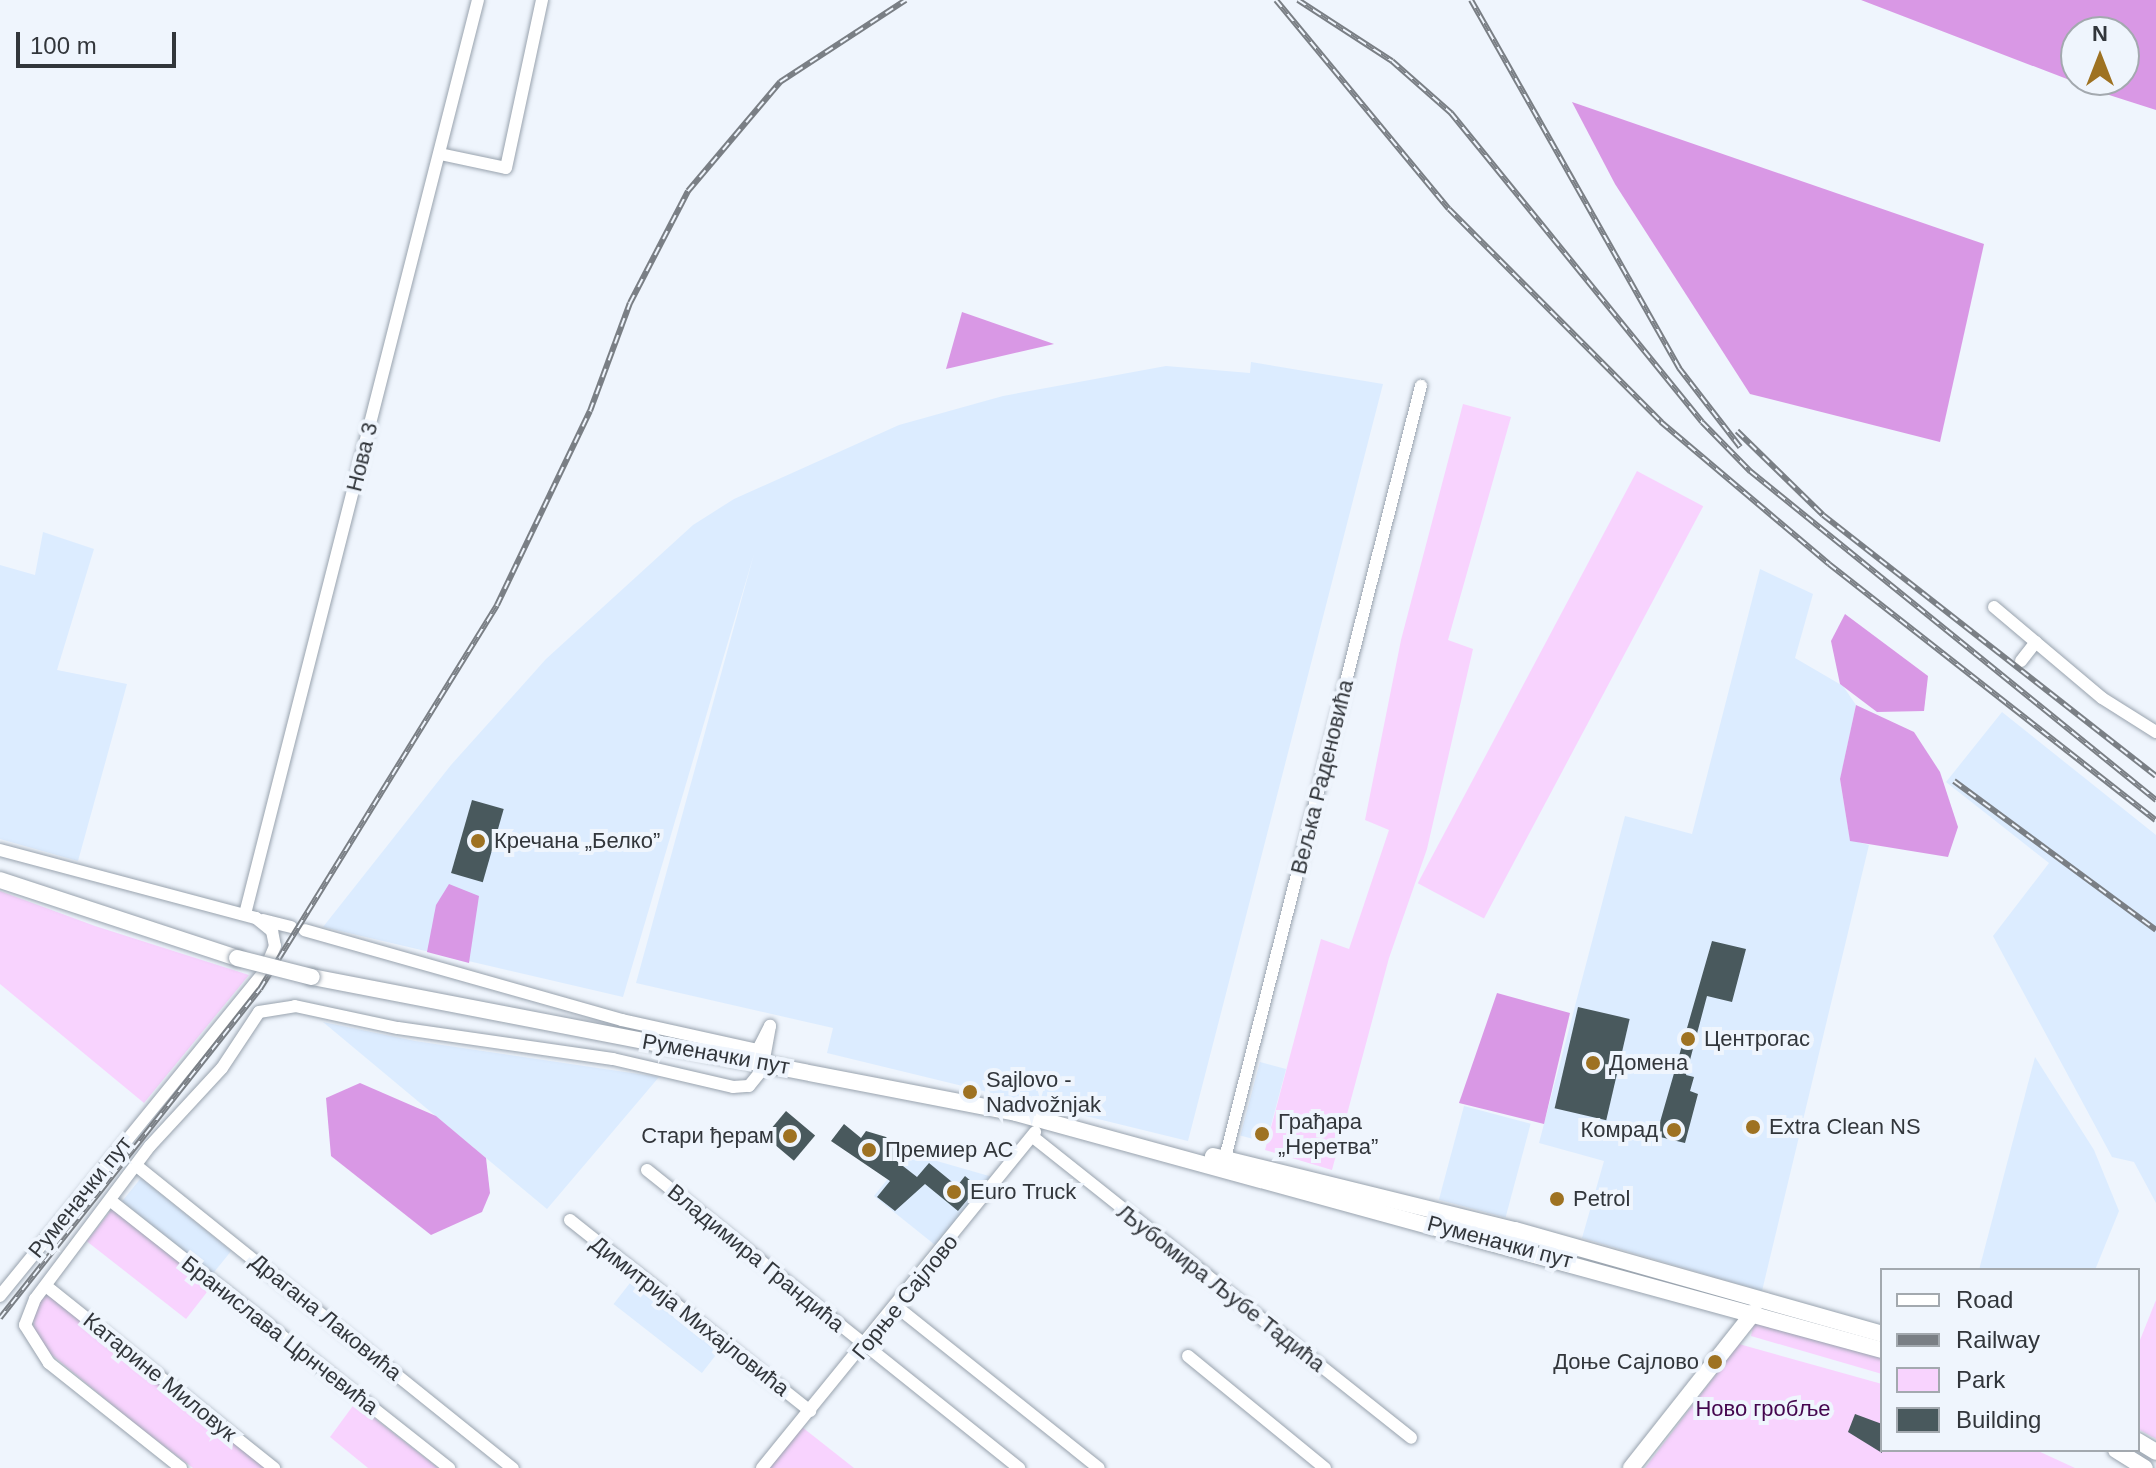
<!DOCTYPE html>
<meta charset="utf-8">
<style>
body{margin:0}
#map{position:relative;width:2156px;height:1468px;overflow:hidden;background:#eff5fd;font-family:Helvetica,sans-serif}
div>[style]{position:absolute}
.built>*{inset:0;background:#dcecff;transform-origin:0 0}
.green>*{inset:0;background:#f8d3fe;transform-origin:0 0}
.forest>*{inset:0;background:#d998e5}
.building>*{inset:0;background:#49595d;transform-origin:0 0}
.roads{filter:drop-shadow(0 0 2px #99a3ae) drop-shadow(0 0 2px #99a3ae)}
.street>*{height:12px;margin:-6px;padding:0 6px;transform-origin:6px;border-radius:6px;background:#fff}
.secondary>*{height:16px;margin:-8px;padding:0 8px;transform-origin:8px;border-radius:8px;background:#fff}
.rail>*{height:6px;margin-top:-3px;transform-origin:0;background:repeating-linear-gradient(90deg,#eff5fd 0 9px,#7a7f85 0 18px);box-sizing:border-box;border-block:2px solid #7a7f85}
.bridges{filter:drop-shadow(0 0 2px #99a3ae) drop-shadow(0 0 2px #99a3ae)}
.secondary-bridge>*{height:16px;margin:-8px;padding:0 8px;transform-origin:8px;border-radius:8px;background:#fff}
.dots>*{width:22px;height:22px;translate:-50% -50%;box-sizing:border-box;border:4px solid #eff5fd;border-radius:50%}
span{translate:-50% -50%;white-space:nowrap;text-align:center;line-height:1.15;-webkit-text-stroke:8px #eff5fd;paint-order:stroke}
.street-label{font-size:22px;color:#32363b}
.poi-label{font-size:22px;color:#32363b}
.left{translate:0 -50%;text-align:left}
.right{translate:-100% -50%;text-align:right}
.park-label{font-size:22px;color:#44064e}
.legend{position:absolute;left:1880px;top:1268px;width:260px;height:184px;box-sizing:border-box;background:#eff5fd;border:2px solid #a3a9af;margin:0;padding:10px 14px;list-style:none;font-size:24px;color:#32363b}
.legend li{display:flex;align-items:center;gap:16px;height:40px}
.legend b{width:40px;border:2px solid #a3a9af}
.north{position:absolute;left:2060px;top:16px;width:80px;height:80px;box-sizing:border-box;background:#eff5fd;border:2px solid #a3a9af;border-radius:50%;rotate:0deg;font-size:22px;font-weight:700;line-height:32px;text-align:center;color:#32363b}
.north::after{content:'';display:block;margin:auto;width:28px;height:36px;background:#9e7222;clip-path:polygon(50% 0,100% 100%,50% 72%,0 100%)}
.scale{position:absolute;left:16px;top:32px;width:160px;height:36px;box-sizing:border-box;border:4px solid #32363b;border-top:0;padding-left:10px;font-size:24px;line-height:28px;white-space:nowrap;color:#32363b;-webkit-text-stroke:6px #eff5fd;paint-order:stroke}
</style>
<div id="map">
<div class="built">
<div style="clip-path:polygon(1251px 362px,1383px 384px,1188px 1141px,827px 1053px,833px 1028px,636px 983px,754px 554px,623px 997px,323px 927px,451px 765px,546px 659px,693px 525px,734px 499px,899px 425px,1003px 396px,1166px 366px,1250px 373px)"></div>
<div style="clip-path:polygon(43px 532px,94px 549px,57px 670px,127px 684px,78px 861px,0 839px,0 565px,35px 575px)"></div>
<div style="clip-path:polygon(1760px 569px,1813px 594px,1795px 658px,1843px 686px,1856px 705px,1840px 780px,1850px 840px,1869px 845px,1762px 1291px,1582px 1238px,1604px 1161px,1539px 1143px,1625px 816px,1692px 834px)"></div>
<div style="clip-path:polygon(2002px 712px,2156px 835px,2156px 1203px,2134px 1162px,2112px 1157px,1993px 936px,2049px 863px,1946px 782px)"></div>
<div style="clip-path:polygon(323px 1022px,415px 1041px,659px 1077px,547px 1209px)"></div>
<div style="clip-path:polygon(2035px 1057px,2094px 1150px,2119px 1211px,2095px 1270px,1979px 1270px)"></div>
<div style="left:1260px;top:1062px;width:27px;height:76px;rotate:15deg"></div>
<div style="left:1464px;top:1106px;width:69px;height:97px;rotate:15deg"></div>
<div style="clip-path:polygon(909px 1153px,996px 1178px,940px 1249px,874px 1196px)"></div>
<div style="left:141px;top:1178px;width:116px;height:30px;rotate:39deg"></div>
<div style="left:637px;top:1274px;width:112px;height:38px;rotate:38deg"></div>
</div>
<div class="green">
<div style="clip-path:polygon(1463px 404px,1511px 417px,1448px 640px,1473px 649px,1427px 849px,1389px 958px,1332px 1170px,1265px 1150px,1321px 939px,1349px 949px,1389px 830px,1365px 820px,1401px 640px)"></div>
<div style="left:1637px;top:471px;width:75px;height:467px;rotate:28deg"></div>
<div style="clip-path:polygon(0 891px,95px 926px,249px 975px,144px 1103px,0 984px)"></div>
<div style="left:112px;top:1209px;width:126px;height:41px;rotate:38deg"></div>
<div style="clip-path:polygon(48px 1293px,269px 1468px,193px 1468px,139px 1427px,34px 1340px,33px 1307px)"></div>
<div style="clip-path:polygon(2156px 1300px,2156px 1439px,2138px 1429px,2138px 1345px)"></div>
<div style="clip-path:polygon(1754px 1321px,1882px 1356px,1882px 1374px,1751px 1336px)"></div>
<div style="clip-path:polygon(1739px 1344px,1882px 1384px,1882px 1450px,2036px 1450px,2075px 1468px,1645px 1468px)"></div>
<div style="clip-path:polygon(355px 1403px,438px 1468px,368px 1468px,330px 1437px)"></div>
<div style="clip-path:polygon(802px 1427px,854px 1468px,767px 1468px)"></div>
</div>
<div class="forest">
<div style="clip-path:polygon(evenodd,1861px 0,2156px 0,2156px 110px,2106px 94px,1861px 0,2076px 32px,2124px 32px,2124px 80px,2076px 80px,2076px 32px)"></div>
<div style="clip-path:polygon(1572px 102px,1984px 244px,1940px 442px,1750px 394px,1615px 184px)"></div>
<div style="clip-path:polygon(962px 312px,1054px 344px,946px 369px)"></div>
<div style="clip-path:polygon(1845px 614px,1928px 676px,1924px 711px,1877px 712px,1840px 684px,1831px 641px)"></div>
<div style="clip-path:polygon(1856px 705px,1914px 732px,1940px 772px,1958px 827px,1948px 857px,1850px 841px,1840px 779px)"></div>
<div style="clip-path:polygon(449px 884px,479px 896px,469px 963px,427px 952px,436px 905px)"></div>
<div style="clip-path:polygon(1497px 993px,1570px 1013px,1544px 1124px,1459px 1103px)"></div>
<div style="clip-path:polygon(360px 1083px,436px 1116px,486px 1158px,490px 1193px,482px 1212px,431px 1235px,331px 1156px,326px 1098px)"></div>
</div>
<div class="building">
<div style="left:472px;top:800px;width:33px;height:76px;rotate:16deg"></div>
<div style="clip-path:polygon(1712px 941px,1746px 949px,1732px 1002px,1707px 996px,1686px 1075px,1694px 1077px,1690px 1091px,1698px 1094px,1685px 1143px,1656px 1136px)"></div>
<div style="left:1578px;top:1007px;width:53px;height:104px;rotate:13deg"></div>
<div style="left:786px;top:1111px;width:38px;height:33px;rotate:40deg"></div>
<div style="clip-path:polygon(844px 1124px,861px 1138px,866px 1131px,886px 1137px,899px 1153px,894px 1159px,917px 1177px,929px 1163px,957px 1186px,965px 1176px,978px 1187px,958px 1211px,925px 1184px,895px 1211px,877px 1197px,890px 1181px,831px 1141px)"></div>
<div style="clip-path:polygon(1855px 1414px,1882px 1424px,1882px 1453px,1848px 1432px)"></div>
</div>
<div class="roads">
<div class="street">
<div style="left:440px;top:154px;width:67px;rotate:12deg"></div>
<div style="left:506px;top:168px;width:172px;rotate:-77.9deg"></div>
<div style="left:1994px;top:607px;width:141px;rotate:40.1deg"></div>
<div style="left:2102px;top:698px;width:64px;rotate:32.2deg"></div>
<div style="left:2021px;top:661px;width:24px;rotate:-52deg"></div>
<div style="left:0;top:850px;width:265px;rotate:14.9deg"></div>
<div style="left:256px;top:918px;width:21px;rotate:39deg"></div>
<div style="left:272px;top:931px;width:15px;rotate:79deg"></div>
<div style="left:275px;top:946px;width:28px;rotate:113deg"></div>
<div style="left:264px;top:972px;width:418px;rotate:129.2deg"></div>
<div style="left:245px;top:914px;width:943px;rotate:-75.7deg"></div>
<div style="left:263px;top:920px;width:29px;rotate:14deg"></div>
<div style="left:1033px;top:1137px;width:483px;rotate:38.5deg"></div>
<div style="left:1223px;top:1166px;width:805px;rotate:-75.76deg"></div>
<div style="left:138px;top:1167px;width:481px;rotate:38.8deg"></div>
<div style="left:647px;top:1170px;width:477px;rotate:38.7deg"></div>
<div style="left:111px;top:1201px;width:431px;rotate:38.3deg"></div>
<div style="left:570px;top:1220px;width:307px;rotate:38.5deg"></div>
<div style="left:46px;top:1286px;width:292px;rotate:38.6deg"></div>
<div style="left:897px;top:1307px;width:258px;rotate:38.6deg"></div>
<div style="left:1188px;top:1356px;width:177px;rotate:39.3deg"></div>
<div style="left:181px;top:1468px;width:169px;rotate:-141.5deg"></div>
<div style="left:49px;top:1363px;width:45px;rotate:-122.3deg"></div>
<div style="left:25px;top:1325px;width:28px;rotate:-69deg"></div>
<div style="left:35px;top:1299px;width:191px;rotate:-53.1deg"></div>
<div style="left:150px;top:1146px;width:106px;rotate:-47.3deg"></div>
<div style="left:222px;top:1068px;width:67px;rotate:-56.5deg"></div>
<div style="left:259px;top:1012px;width:36px;rotate:-9deg"></div>
<div style="left:295px;top:1006px;width:105px;rotate:12.1deg"></div>
<div style="left:398px;top:1028px;width:217px;rotate:8.2deg"></div>
<div style="left:613px;top:1059px;width:123px;rotate:13.1deg"></div>
<div style="left:733px;top:1087px;width:16px;rotate:-4deg"></div>
<div style="left:749px;top:1086px;width:21px;rotate:-51deg"></div>
<div style="left:762px;top:1070px;width:45px;rotate:-79.7deg"></div>
<div style="left:770px;top:1026px;width:27px;rotate:117deg"></div>
<div style="left:758px;top:1050px;width:139px;rotate:-167.6deg"></div>
<div style="left:622px;top:1020px;width:330px;rotate:-164.2deg"></div>
<div style="left:762px;top:1468px;width:433px;rotate:-50.9deg"></div>
</div>
<div class="secondary">
<div style="left:0;top:880px;width:250px;rotate:18.2deg"></div>
<div style="left:312px;top:977px;width:717px;rotate:10.93deg"></div>
<div style="left:1016px;top:1113px;width:898px;rotate:15.31deg"></div>
<div style="left:1213px;top:1156px;width:311px;rotate:13.8deg"></div>
<div style="left:1515px;top:1230px;width:381px;rotate:15.8deg"></div>
<div style="left:2138px;top:1441px;width:21px;rotate:31deg"></div>
<div style="left:2116px;top:1450px;width:34px;rotate:32deg"></div>
<div style="left:1631px;top:1468px;width:199px;rotate:-51.7deg"></div>
</div>
</div>
<div class="rail">
<div style="left:1276px;top:0;width:271px;rotate:50.4deg"></div>
<div style="left:1449px;top:209px;width:301px;rotate:45.1deg"></div>
<div style="left:1661px;top:422px;width:220px;rotate:40.2deg"></div>
<div style="left:1829px;top:564px;width:415px;rotate:38.1deg"></div>
<div style="left:1298px;top:0;width:112px;rotate:33deg"></div>
<div style="left:1392px;top:61px;width:79px;rotate:41.4deg"></div>
<div style="left:1451px;top:113px;width:398px;rotate:50.9deg"></div>
<div style="left:1702px;top:422px;width:69px;rotate:45.6deg"></div>
<div style="left:1750px;top:471px;width:523px;rotate:39.02deg"></div>
<div style="left:1471px;top:0;width:423px;rotate:60.5deg"></div>
<div style="left:1679px;top:368px;width:100px;rotate:52.3deg"></div>
<div style="left:1737px;top:431px;width:120px;rotate:44.3deg"></div>
<div style="left:1823px;top:515px;width:423px;rotate:38.1deg"></div>
<div style="left:1954px;top:781px;width:251px;rotate:36.4deg"></div>
<div style="left:0;top:1318px;width:419px;rotate:-51.7deg"></div>
<div style="left:260px;top:989px;width:451px;rotate:-58.3deg"></div>
<div style="left:497px;top:605px;width:215px;rotate:-64.4deg"></div>
<div style="left:590px;top:411px;width:115px;rotate:-69.7deg"></div>
<div style="left:630px;top:303px;width:126px;rotate:-62.6deg"></div>
<div style="left:688px;top:191px;width:143px;rotate:-49.8deg"></div>
<div style="left:780px;top:82px;width:150px;rotate:-33.1deg"></div>
</div>
<div class="bridges">
<div class="secondary-bridge">
<div style="left:237px;top:958px;width:77px;rotate:14.2deg"></div>
</div>
</div>
<div class="dots">
<div style="left:478px;top:841px;background:#9e7222"></div>
<div style="left:1688px;top:1039px;background:#9e7222"></div>
<div style="left:1593px;top:1063px;background:#9e7222"></div>
<div style="left:970px;top:1092px;background:#9e7222"></div>
<div style="left:1753px;top:1127px;background:#9e7222"></div>
<div style="left:1674px;top:1130px;background:#9e7222"></div>
<div style="left:1262px;top:1134px;background:#9e7222"></div>
<div style="left:790px;top:1136px;background:#9e7222"></div>
<div style="left:869px;top:1150px;background:#9e7222"></div>
<div style="left:954px;top:1192px;background:#9e7222"></div>
<div style="left:1557px;top:1199px;background:#9e7222"></div>
<div style="left:1715px;top:1362px;background:#9e7222"></div>
</div>
<div class="street-label">
<span style="left:362px;top:457px;rotate:-76deg">Нова 3</span>
<span style="left:1322px;top:777px;rotate:-76deg">Вељка Раденовића</span>
<span style="left:716px;top:1054px;rotate:10deg">Руменачки пут</span>
<span style="left:80px;top:1197px;rotate:-51deg">Руменачки пут</span>
<span style="left:1500px;top:1242px;rotate:15deg">Руменачки пут</span>
<span style="left:756px;top:1258px;rotate:39deg">Владимира Грандића</span>
<span style="left:1221px;top:1288px;rotate:38deg">Љубомира Љубе Тадића</span>
<span style="left:905px;top:1297px;rotate:-51deg">Горње Сајлово</span>
<span style="left:690px;top:1316px;rotate:38deg">Димитрија Михајловића</span>
<span style="left:326px;top:1317px;rotate:39deg">Драгана Лаковића</span>
<span style="left:280px;top:1335px;rotate:38deg">Бранислава Црнчевића</span>
<span style="left:160px;top:1377px;rotate:39deg">Катарине Миловук</span>
</div>
<div class="poi-label">
<span class="left" style="left:494px;top:841px">Кречана „Белко”</span>
<span class="left" style="left:1704px;top:1039px">Центрогас</span>
<span class="left" style="left:1609px;top:1063px">Домена</span>
<span class="left" style="left:986px;top:1092px">Sajlovo -<br>Nadvožnjak</span>
<span class="left" style="left:1278px;top:1134px">Грађара<br>„Неретва”</span>
<span class="left" style="left:1769px;top:1127px">Extra Clean NS</span>
<span class="right" style="left:1658px;top:1130px">Комрад</span>
<span class="right" style="left:774px;top:1136px">Стари ђерам</span>
<span class="left" style="left:885px;top:1150px">Премиер АС</span>
<span class="left" style="left:970px;top:1192px">Euro Truck</span>
<span class="left" style="left:1573px;top:1199px">Petrol</span>
<span class="right" style="left:1699px;top:1362px">Доње Сајлово</span>
</div>
<div class="park-label">
<span style="left:1763px;top:1409px">Ново гробље</span>
</div>
<ul class="legend">
<li><b style="height:10px;background:#fff"></b>Road</li>
<li><b style="height:10px;background:#7a7f85"></b>Railway</li>
<li><b style="height:22px;background:#f8d3fe"></b>Park</li>
<li><b style="height:22px;background:#49595d"></b>Building</li>
</ul>
<div class="north">N</div>
<div class="scale">100 m</div>
</div>
